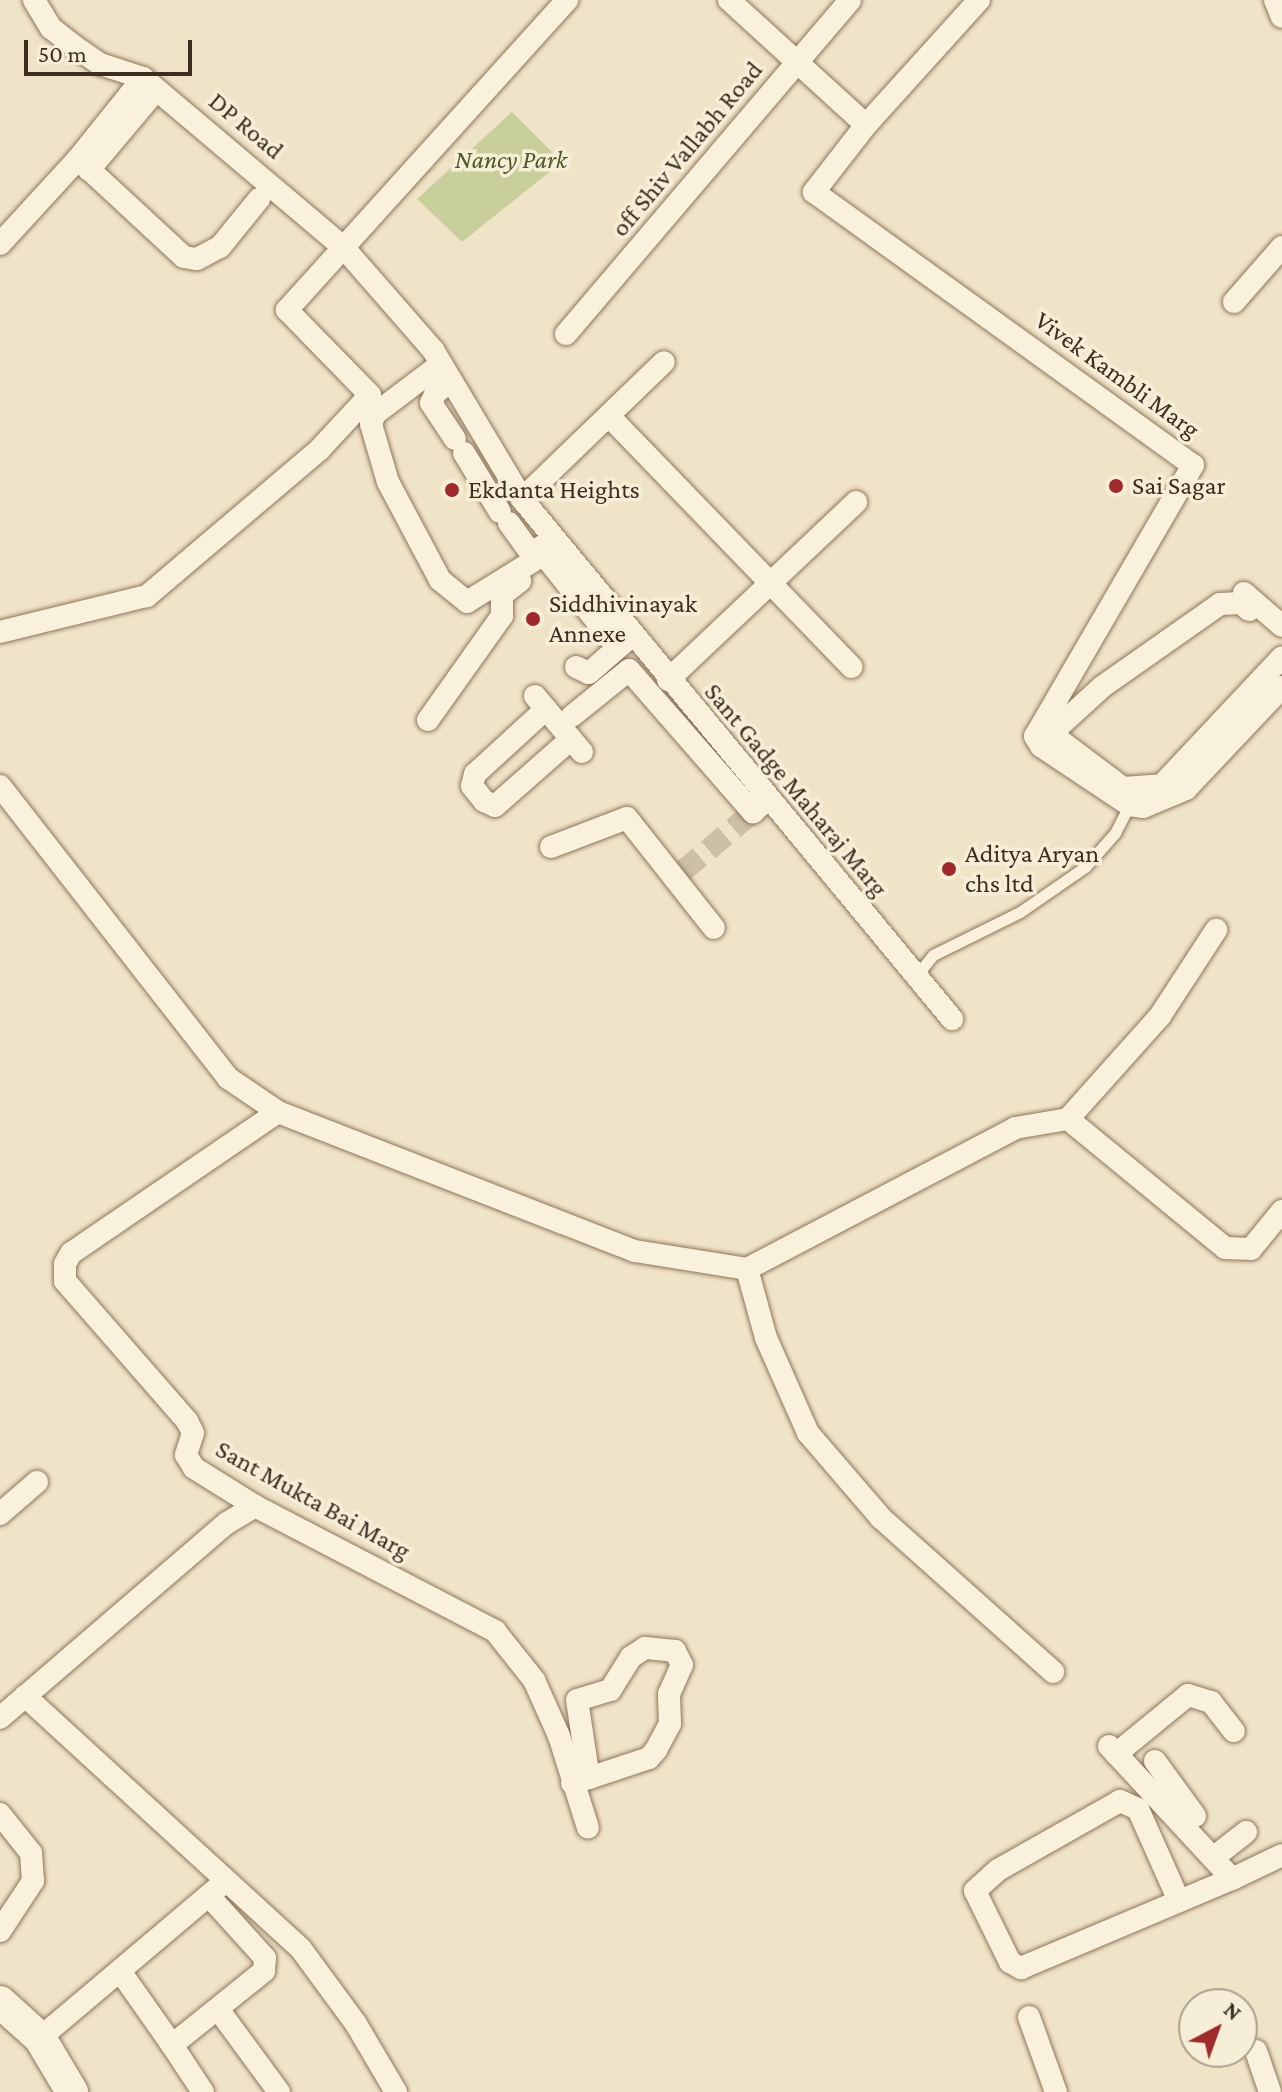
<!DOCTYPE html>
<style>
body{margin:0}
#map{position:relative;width:1282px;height:2092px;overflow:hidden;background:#f0e4c8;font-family:"Crimson Pro",serif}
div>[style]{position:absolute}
.green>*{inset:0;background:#c9cf9b}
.street-tunnel>*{height:22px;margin-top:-11px;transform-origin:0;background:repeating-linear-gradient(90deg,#ccc0a6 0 22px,transparent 0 33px)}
.roads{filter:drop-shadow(0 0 2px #8d765c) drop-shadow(0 0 2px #8d765c)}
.lane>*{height:11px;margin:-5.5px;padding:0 5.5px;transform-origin:5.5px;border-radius:5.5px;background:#faf1dc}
.street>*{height:22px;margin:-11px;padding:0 11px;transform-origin:11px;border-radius:11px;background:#faf1dc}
.secondary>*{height:32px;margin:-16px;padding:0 16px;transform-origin:16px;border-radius:16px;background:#faf1dc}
.dots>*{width:22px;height:22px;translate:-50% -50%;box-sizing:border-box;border:4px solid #f7eed8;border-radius:50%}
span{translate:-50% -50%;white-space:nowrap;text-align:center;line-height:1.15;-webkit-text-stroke:7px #f7eed8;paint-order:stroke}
.street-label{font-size:26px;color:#3d2e20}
.park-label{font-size:26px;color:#4d5a26;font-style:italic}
.poi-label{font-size:26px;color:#3d2e20}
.left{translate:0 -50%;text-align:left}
.north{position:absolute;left:1178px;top:1988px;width:80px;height:80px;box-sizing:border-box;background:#f7eed8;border:2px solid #ada18e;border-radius:50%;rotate:41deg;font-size:22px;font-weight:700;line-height:32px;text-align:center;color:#3d2e20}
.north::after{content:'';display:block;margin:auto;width:28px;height:36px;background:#9e2a2b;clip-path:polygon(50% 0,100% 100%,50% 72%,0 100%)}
.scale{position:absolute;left:24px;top:40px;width:168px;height:36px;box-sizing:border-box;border:4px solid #3d2e20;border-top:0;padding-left:10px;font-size:24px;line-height:28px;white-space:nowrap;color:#3d2e20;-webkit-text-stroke:6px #f7eed8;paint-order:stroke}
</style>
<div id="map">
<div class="green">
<div style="clip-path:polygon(512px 112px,562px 162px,462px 242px,417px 199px)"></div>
</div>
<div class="street-tunnel">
<div style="left:683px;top:871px;width:92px;rotate:-40.1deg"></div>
</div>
<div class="roads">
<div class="lane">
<div style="left:916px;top:976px;width:27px;rotate:-51deg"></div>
<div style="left:933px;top:955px;width:97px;rotate:-26.3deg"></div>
<div style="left:1020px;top:912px;width:79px;rotate:-34.7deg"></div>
<div style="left:1085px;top:867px;width:45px;rotate:-48.6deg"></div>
<div style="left:1115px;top:833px;width:31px;rotate:-63deg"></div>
</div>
<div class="street">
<div style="left:34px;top:0;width:33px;rotate:59deg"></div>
<div style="left:51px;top:28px;width:29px;rotate:38deg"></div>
<div style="left:74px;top:46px;width:32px;rotate:35deg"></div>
<div style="left:100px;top:64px;width:45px;rotate:18deg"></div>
<div style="left:143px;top:78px;width:263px;rotate:40.2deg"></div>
<div style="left:344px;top:248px;width:135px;rotate:48.9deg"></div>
<div style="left:433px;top:350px;width:174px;rotate:59.1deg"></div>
<div style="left:522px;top:499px;width:675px;rotate:50.41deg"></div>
<div style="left:729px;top:0;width:185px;rotate:42.4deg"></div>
<div style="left:979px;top:0;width:169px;rotate:132.1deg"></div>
<div style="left:866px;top:125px;width:85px;rotate:127.8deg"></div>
<div style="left:814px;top:192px;width:467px;rotate:35.8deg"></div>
<div style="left:1193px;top:465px;width:314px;rotate:120.2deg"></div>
<div style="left:1035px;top:736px;width:12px;rotate:59deg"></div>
<div style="left:1041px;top:746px;width:106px;rotate:33.8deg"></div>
<div style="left:1129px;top:805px;width:14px;rotate:8deg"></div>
<div style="left:1143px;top:807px;width:47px;rotate:-22.7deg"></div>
<div style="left:1186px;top:789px;width:140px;rotate:-46.7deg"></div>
<div style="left:1275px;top:0;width:18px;rotate:68deg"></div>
<div style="left:78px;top:159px;width:144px;rotate:42.8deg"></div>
<div style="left:184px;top:257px;width:13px;rotate:9deg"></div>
<div style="left:197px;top:259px;width:26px;rotate:-28deg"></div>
<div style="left:220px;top:247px;width:62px;rotate:-50.9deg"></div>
<div style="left:89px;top:170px;width:97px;rotate:-50deg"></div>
<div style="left:0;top:244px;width:115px;rotate:-47.5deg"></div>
<div style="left:78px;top:159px;width:104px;rotate:-51.3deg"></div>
<div style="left:1234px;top:302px;width:73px;rotate:-48.9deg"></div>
<div style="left:566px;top:334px;width:438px;rotate:-49.6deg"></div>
<div style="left:441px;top:364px;width:83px;rotate:142.9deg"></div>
<div style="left:375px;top:414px;width:11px;rotate:112deg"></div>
<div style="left:371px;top:424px;width:60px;rotate:73.7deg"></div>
<div style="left:388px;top:482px;width:111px;rotate:62deg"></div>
<div style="left:440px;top:580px;width:35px;rotate:39deg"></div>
<div style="left:467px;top:602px;width:108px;rotate:-31.8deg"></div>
<div style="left:451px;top:382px;width:18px;rotate:146deg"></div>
<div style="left:436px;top:392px;width:12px;rotate:114deg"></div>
<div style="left:431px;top:403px;width:43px;rotate:56.3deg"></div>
<div style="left:609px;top:416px;width:349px;rotate:46deg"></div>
<div style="left:464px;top:453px;width:69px;rotate:58.6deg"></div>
<div style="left:522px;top:499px;width:197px;rotate:-44deg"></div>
<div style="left:509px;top:523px;width:37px;rotate:54deg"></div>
<div style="left:531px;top:553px;width:21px;rotate:-31deg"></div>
<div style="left:548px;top:560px;width:112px;rotate:51.5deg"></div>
<div style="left:1244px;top:593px;width:50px;rotate:41deg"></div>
<div style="left:1249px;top:610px;width:11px;rotate:-139deg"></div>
<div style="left:1241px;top:603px;width:21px;rotate:177deg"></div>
<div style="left:1220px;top:604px;width:144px;rotate:144.9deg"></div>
<div style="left:1102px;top:687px;width:61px;rotate:137.7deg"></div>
<div style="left:1057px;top:728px;width:11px;rotate:85deg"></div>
<div style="left:1058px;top:739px;width:81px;rotate:37deg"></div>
<div style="left:1123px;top:788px;width:39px;rotate:-4deg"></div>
<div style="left:1162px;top:785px;width:175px;rotate:-46.8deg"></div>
<div style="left:0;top:632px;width:151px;rotate:-13.8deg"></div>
<div style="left:147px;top:596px;width:226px;rotate:-40.3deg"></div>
<div style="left:319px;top:450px;width:75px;rotate:-47.2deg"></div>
<div style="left:370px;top:395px;width:119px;rotate:-134.3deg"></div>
<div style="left:287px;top:310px;width:418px;rotate:-47.9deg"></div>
<div style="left:576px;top:667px;width:14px;rotate:25deg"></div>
<div style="left:589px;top:673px;width:52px;rotate:-41.1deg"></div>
<div style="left:668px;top:680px;width:259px;rotate:-43.4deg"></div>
<div style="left:535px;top:696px;width:73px;rotate:50deg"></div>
<div style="left:546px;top:709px;width:96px;rotate:137.5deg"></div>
<div style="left:475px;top:774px;width:12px;rotate:104deg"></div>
<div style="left:472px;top:786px;width:19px;rotate:51deg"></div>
<div style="left:484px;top:801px;width:12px;rotate:24deg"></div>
<div style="left:495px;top:806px;width:101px;rotate:-41.4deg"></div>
<div style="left:572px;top:716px;width:73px;rotate:-38.9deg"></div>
<div style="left:629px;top:670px;width:189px;rotate:48.9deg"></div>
<div style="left:753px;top:812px;width:18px;rotate:-41deg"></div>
<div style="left:428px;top:720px;width:128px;rotate:-54.6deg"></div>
<div style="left:502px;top:616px;width:21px;rotate:-90deg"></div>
<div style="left:502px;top:595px;width:23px;rotate:-38deg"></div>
<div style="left:0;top:786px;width:370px;rotate:52deg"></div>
<div style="left:228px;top:1078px;width:60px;rotate:34.2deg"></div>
<div style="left:278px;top:1112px;width:383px;rotate:21.3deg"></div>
<div style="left:635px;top:1251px;width:113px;rotate:9.1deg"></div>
<div style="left:747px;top:1269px;width:303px;rotate:-27.7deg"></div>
<div style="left:1015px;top:1128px;width:54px;rotate:-9.6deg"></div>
<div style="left:1068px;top:1119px;width:203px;rotate:39.4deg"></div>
<div style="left:1225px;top:1248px;width:26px;rotate:2deg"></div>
<div style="left:1251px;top:1249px;width:49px;rotate:-50.8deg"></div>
<div style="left:551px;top:847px;width:81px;rotate:-20.9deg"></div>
<div style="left:627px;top:818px;width:140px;rotate:51.7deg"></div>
<div style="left:278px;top:1112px;width:250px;rotate:145.7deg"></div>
<div style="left:71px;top:1253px;width:13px;rotate:119deg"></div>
<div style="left:65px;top:1264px;width:17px;rotate:90deg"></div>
<div style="left:65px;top:1281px;width:186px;rotate:48.9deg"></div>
<div style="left:187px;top:1421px;width:13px;rotate:63deg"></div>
<div style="left:193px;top:1433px;width:23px;rotate:108deg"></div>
<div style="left:186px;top:1455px;width:15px;rotate:58deg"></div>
<div style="left:194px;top:1468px;width:72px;rotate:31.9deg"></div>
<div style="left:255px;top:1506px;width:271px;rotate:27.5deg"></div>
<div style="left:495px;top:1631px;width:63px;rotate:51.5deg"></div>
<div style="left:534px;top:1680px;width:61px;rotate:65.9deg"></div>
<div style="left:559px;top:1736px;width:96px;rotate:72.5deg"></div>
<div style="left:1068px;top:1119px;width:138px;rotate:-48.2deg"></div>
<div style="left:1160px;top:1016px;width:103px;rotate:-56.9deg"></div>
<div style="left:747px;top:1269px;width:72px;rotate:74.6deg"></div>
<div style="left:766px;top:1338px;width:104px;rotate:66.1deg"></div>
<div style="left:808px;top:1433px;width:112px;rotate:49.3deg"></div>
<div style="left:881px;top:1518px;width:231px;rotate:41.8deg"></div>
<div style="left:0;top:1514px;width:49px;rotate:-40.9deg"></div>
<div style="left:25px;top:1696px;width:374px;rotate:42.5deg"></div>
<div style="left:301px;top:1949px;width:93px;rotate:53.7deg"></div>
<div style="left:356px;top:2024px;width:79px;rotate:59.5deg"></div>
<div style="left:0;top:1718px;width:299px;rotate:-40.7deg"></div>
<div style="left:227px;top:1523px;width:33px;rotate:-31deg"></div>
<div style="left:1109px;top:1746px;width:181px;rotate:47.2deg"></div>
<div style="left:1232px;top:1879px;width:55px;rotate:-25.6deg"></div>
<div style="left:1116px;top:1754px;width:93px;rotate:-39.3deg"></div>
<div style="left:1188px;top:1695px;width:24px;rotate:17deg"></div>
<div style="left:1211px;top:1702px;width:37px;rotate:52deg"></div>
<div style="left:1155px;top:1761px;width:68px;rotate:54deg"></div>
<div style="left:572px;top:1783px;width:18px;rotate:-16deg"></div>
<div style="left:589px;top:1778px;width:63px;rotate:-18.4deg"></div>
<div style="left:649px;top:1758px;width:11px;rotate:-49deg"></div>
<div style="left:656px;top:1750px;width:30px;rotate:-62deg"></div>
<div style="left:670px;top:1724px;width:30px;rotate:-92deg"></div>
<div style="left:669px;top:1694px;width:32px;rotate:-66deg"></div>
<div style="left:682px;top:1665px;width:16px;rotate:-117deg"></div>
<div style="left:675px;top:1651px;width:30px;rotate:-174deg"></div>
<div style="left:645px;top:1648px;width:17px;rotate:147deg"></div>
<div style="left:631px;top:1657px;width:39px;rotate:122deg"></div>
<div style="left:610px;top:1690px;width:34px;rotate:163deg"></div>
<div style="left:577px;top:1700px;width:79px;rotate:81.3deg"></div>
<div style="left:0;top:1814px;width:50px;rotate:51.5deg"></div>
<div style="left:31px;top:1853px;width:28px;rotate:86deg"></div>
<div style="left:33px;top:1881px;width:60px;rotate:123.4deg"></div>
<div style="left:1213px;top:1858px;width:42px;rotate:-38.2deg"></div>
<div style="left:1179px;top:1901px;width:101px;rotate:-114deg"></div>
<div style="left:1138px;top:1809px;width:20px;rotate:-156deg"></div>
<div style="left:1120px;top:1801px;width:140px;rotate:150.5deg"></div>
<div style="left:998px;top:1870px;width:31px;rotate:138deg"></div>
<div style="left:975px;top:1891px;width:79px;rotate:63.8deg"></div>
<div style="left:1010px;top:1962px;width:13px;rotate:29deg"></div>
<div style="left:1021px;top:1968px;width:229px;rotate:-22.9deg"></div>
<div style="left:120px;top:1971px;width:90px;rotate:54.9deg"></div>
<div style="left:172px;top:2045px;width:118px;rotate:-38.8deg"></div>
<div style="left:264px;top:1971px;width:13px;rotate:-86deg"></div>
<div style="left:265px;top:1958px;width:84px;rotate:-132.1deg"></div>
<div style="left:218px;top:2009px;width:103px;rotate:53.7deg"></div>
<div style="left:1029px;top:2017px;width:80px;rotate:70.2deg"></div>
<div style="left:40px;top:2038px;width:234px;rotate:-40.2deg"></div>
<div style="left:172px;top:2045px;width:56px;rotate:56.6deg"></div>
<div style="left:1256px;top:2051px;width:43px;rotate:71.1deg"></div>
</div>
<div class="secondary">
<div style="left:0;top:2002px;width:54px;rotate:42deg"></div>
<div style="left:40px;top:2038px;width:63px;rotate:59.3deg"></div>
</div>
</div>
<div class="dots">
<div style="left:1116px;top:486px;background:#9e2a2b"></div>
<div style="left:452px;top:490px;background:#9e2a2b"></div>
<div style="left:533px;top:619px;background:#9e2a2b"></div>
<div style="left:949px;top:869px;background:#9e2a2b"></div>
</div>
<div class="street-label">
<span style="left:246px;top:126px;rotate:40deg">DP Road</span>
<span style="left:687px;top:149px;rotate:-50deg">off Shiv Vallabh Road</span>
<span style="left:1117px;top:375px;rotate:36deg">Vivek Kambli Marg</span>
<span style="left:796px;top:790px;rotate:50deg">Sant Gadge Maharaj Marg</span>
<span style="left:313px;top:1500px;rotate:29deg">Sant Mukta Bai Marg</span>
</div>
<div class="park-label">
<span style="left:511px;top:160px">Nancy Park</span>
</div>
<div class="poi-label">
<span class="left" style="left:1132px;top:486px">Sai Sagar</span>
<span class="left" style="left:468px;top:490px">Ekdanta Heights</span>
<span class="left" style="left:549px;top:619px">Siddhivinayak<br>Annexe</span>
<span class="left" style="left:965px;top:869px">Aditya Aryan<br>chs ltd</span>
</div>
<div class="north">N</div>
<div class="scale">50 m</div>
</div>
